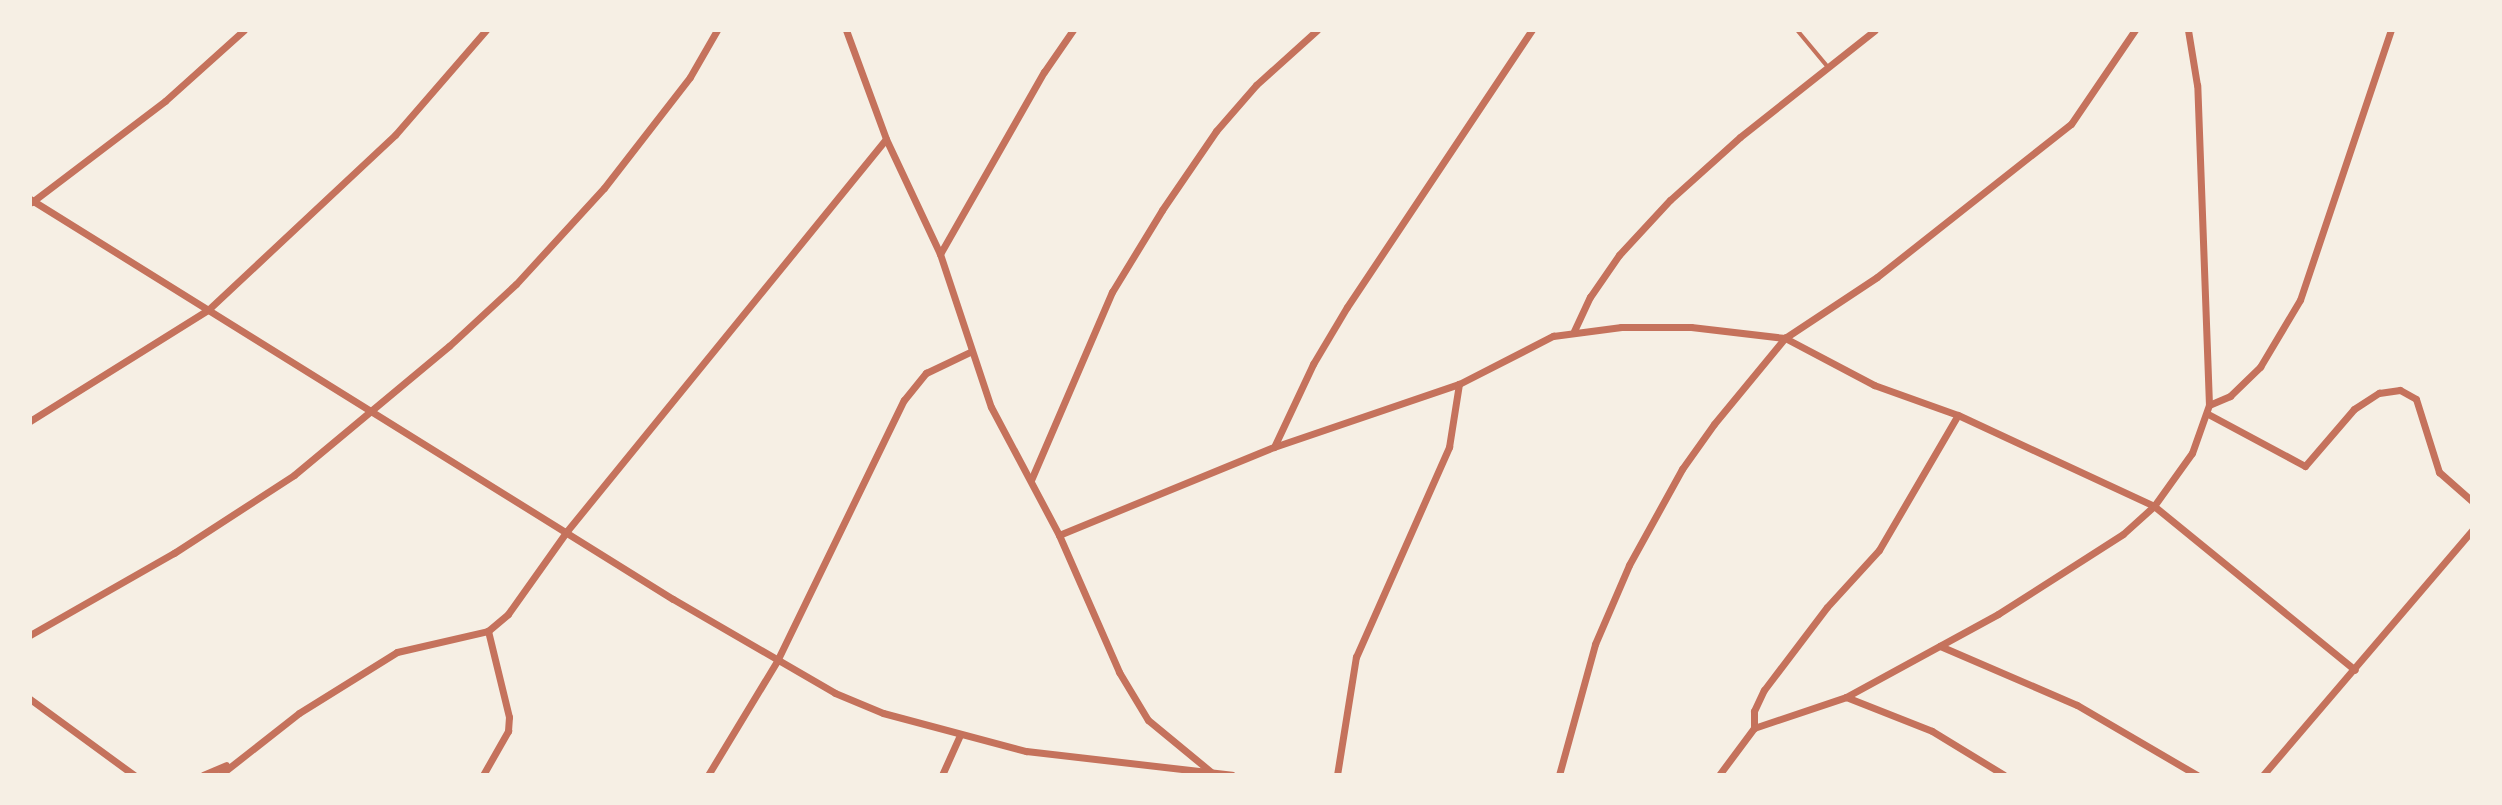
<!DOCTYPE html>
<style>
body{margin:0}
#map{position:relative;width:2502px;height:805px;overflow:hidden;background:#f6efe4;font-family:Barlow,sans-serif}
div>[style]{position:absolute}
.service>*{height:4px;margin:-2px;padding:0 2px;transform-origin:2px;border-radius:2px;background:#c5725c}
.minor>*{height:7px;margin:-3.5px;padding:0 3.5px;transform-origin:3.5px;border-radius:3.5px;background:#c5725c}
span{translate:-50% -50%;white-space:nowrap;text-align:center;line-height:1.15;-webkit-text-stroke:7px #f6efe4;paint-order:stroke}
.frame{position:absolute;inset:0;border:32px solid #f6efe4;pointer-events:none}
</style>
<div id="map">
<div class="service">
<div style="left:1797px;top:30px;width:47px;rotate:50.2deg"></div>
</div>
<div class="minor">
<div style="left:846px;top:30px;width:116px;rotate:69.8deg"></div>
<div style="left:886px;top:139px;width:127px;rotate:64.8deg"></div>
<div style="left:940px;top:254px;width:161px;rotate:71.6deg"></div>
<div style="left:991px;top:407px;width:145px;rotate:62deg"></div>
<div style="left:1059px;top:535px;width:150px;rotate:66.3deg"></div>
<div style="left:1119px;top:672px;width:56px;rotate:58.9deg"></div>
<div style="left:1148px;top:720px;width:82px;rotate:39.5deg"></div>
<div style="left:30px;top:199px;width:757px;rotate:31.89deg"></div>
<div style="left:673px;top:599px;width:187px;rotate:30.1deg"></div>
<div style="left:835px;top:693px;width:52px;rotate:22.6deg"></div>
<div style="left:883px;top:713px;width:148px;rotate:14.9deg"></div>
<div style="left:1026px;top:751px;width:207px;rotate:6.6deg"></div>
<div style="left:32px;top:202px;width:167px;rotate:-37.2deg"></div>
<div style="left:165px;top:101px;width:106px;rotate:-41.9deg"></div>
<div style="left:940px;top:254px;width:210px;rotate:-60.3deg"></div>
<div style="left:1044px;top:72px;width:51px;rotate:-55.4deg"></div>
<div style="left:1574px;top:331px;width:38px;rotate:-65deg"></div>
<div style="left:1590px;top:297px;width:51px;rotate:-55.4deg"></div>
<div style="left:1619px;top:255px;width:75px;rotate:-47.2deg"></div>
<div style="left:1670px;top:200px;width:94px;rotate:-42deg"></div>
<div style="left:1740px;top:137px;width:172px;rotate:-38.4deg"></div>
<div style="left:2209px;top:405px;width:23px;rotate:-23deg"></div>
<div style="left:2230px;top:396px;width:42px;rotate:-44deg"></div>
<div style="left:2260px;top:367px;width:78px;rotate:-59.2deg"></div>
<div style="left:2300px;top:300px;width:285px;rotate:-71.4deg"></div>
<div style="left:2208px;top:414px;width:110px;rotate:28.2deg"></div>
<div style="left:2305px;top:466px;width:75px;rotate:-49.3deg"></div>
<div style="left:2354px;top:409px;width:30px;rotate:-33deg"></div>
<div style="left:2379px;top:393px;width:21px;rotate:-8deg"></div>
<div style="left:2400px;top:390px;width:18px;rotate:29deg"></div>
<div style="left:2416px;top:399px;width:77px;rotate:72.5deg"></div>
<div style="left:2439px;top:472px;width:44px;rotate:41.3deg"></div>
<div style="left:30px;top:421px;width:211px;rotate:-32deg"></div>
<div style="left:209px;top:309px;width:255px;rotate:-43.1deg"></div>
<div style="left:395px;top:135px;width:139px;rotate:-49.1deg"></div>
<div style="left:1274px;top:447px;width:92px;rotate:-64.8deg"></div>
<div style="left:1313px;top:364px;width:66px;rotate:-59.2deg"></div>
<div style="left:1347px;top:307px;width:333px;rotate:-56.3deg"></div>
<div style="left:1031px;top:480px;width:205px;rotate:-66.7deg"></div>
<div style="left:1112px;top:292px;width:96px;rotate:-58.6deg"></div>
<div style="left:1162px;top:210px;width:96px;rotate:-55.6deg"></div>
<div style="left:1216px;top:131px;width:61px;rotate:-49deg"></div>
<div style="left:1256px;top:85px;width:82px;rotate:-42deg"></div>
<div style="left:1059px;top:535px;width:232px;rotate:-22.3deg"></div>
<div style="left:1274px;top:447px;width:195px;rotate:-18.8deg"></div>
<div style="left:1459px;top:384px;width:106px;rotate:-27.1deg"></div>
<div style="left:1553px;top:336px;width:69px;rotate:-7.5deg"></div>
<div style="left:1621px;top:327px;width:70px"></div>
<div style="left:1691px;top:327px;width:95px;rotate:6.7deg"></div>
<div style="left:1785px;top:338px;width:101px;rotate:27.8deg"></div>
<div style="left:1874px;top:385px;width:89px;rotate:19.7deg"></div>
<div style="left:1958px;top:415px;width:216px;rotate:24.9deg"></div>
<div style="left:2154px;top:506px;width:259px;rotate:39.2deg"></div>
<div style="left:30px;top:635px;width:166px;rotate:-29.7deg"></div>
<div style="left:174px;top:553px;width:143px;rotate:-33deg"></div>
<div style="left:294px;top:475px;width:202px;rotate:-39.8deg"></div>
<div style="left:449px;top:346px;width:91px;rotate:-42.8deg"></div>
<div style="left:516px;top:284px;width:130px;rotate:-47.5deg"></div>
<div style="left:604px;top:188px;width:140px;rotate:-52.2deg"></div>
<div style="left:690px;top:77px;width:54px;rotate:-60.1deg"></div>
<div style="left:1940px;top:646px;width:149px;rotate:23.3deg"></div>
<div style="left:2077px;top:705px;width:139px;rotate:30.3deg"></div>
<div style="left:1846px;top:697px;width:92px;rotate:21.6deg"></div>
<div style="left:1932px;top:731px;width:84px;rotate:31.4deg"></div>
<div style="left:30px;top:699px;width:129px;rotate:36.2deg"></div>
<div style="left:1754px;top:728px;width:17px;rotate:-90deg"></div>
<div style="left:1754px;top:711px;width:23px;rotate:-65deg"></div>
<div style="left:1764px;top:690px;width:104px;rotate:-52.8deg"></div>
<div style="left:1827px;top:607px;width:77px;rotate:-47.6deg"></div>
<div style="left:1879px;top:550px;width:156px;rotate:-59.7deg"></div>
<div style="left:203px;top:775px;width:25px;rotate:-23deg"></div>
<div style="left:220px;top:775px;width:100px;rotate:-38.1deg"></div>
<div style="left:299px;top:713px;width:115px;rotate:-31.9deg"></div>
<div style="left:397px;top:652px;width:93px;rotate:-13deg"></div>
<div style="left:488px;top:631px;width:26px;rotate:-40deg"></div>
<div style="left:508px;top:614px;width:102px;rotate:-54.6deg"></div>
<div style="left:567px;top:531px;width:505px;rotate:-50.86deg"></div>
<div style="left:483px;top:775px;width:51px;rotate:-60.4deg"></div>
<div style="left:508px;top:731px;width:14px;rotate:-86deg"></div>
<div style="left:509px;top:717px;width:89px;rotate:-103.7deg"></div>
<div style="left:708px;top:775px;width:133px;rotate:-58.8deg"></div>
<div style="left:777px;top:661px;width:290px;rotate:-64.1deg"></div>
<div style="left:904px;top:400px;width:35px;rotate:-51deg"></div>
<div style="left:926px;top:373px;width:49px;rotate:-25.5deg"></div>
<div style="left:942px;top:775px;width:44px;rotate:-65.8deg"></div>
<div style="left:1337px;top:775px;width:120px;rotate:-80.9deg"></div>
<div style="left:1356px;top:657px;width:230px;rotate:-66.1deg"></div>
<div style="left:1449px;top:447px;width:64px;rotate:-81deg"></div>
<div style="left:1559px;top:775px;width:136px;rotate:-74.6deg"></div>
<div style="left:1595px;top:644px;width:86px;rotate:-66.7deg"></div>
<div style="left:1629px;top:565px;width:110px;rotate:-61.1deg"></div>
<div style="left:1682px;top:469px;width:55px;rotate:-54.6deg"></div>
<div style="left:1714px;top:424px;width:112px;rotate:-50.5deg"></div>
<div style="left:1785px;top:338px;width:110px;rotate:-33.5deg"></div>
<div style="left:1877px;top:277px;width:247px;rotate:-38.3deg"></div>
<div style="left:2071px;top:124px;width:114px;rotate:-55.8deg"></div>
<div style="left:1719px;top:775px;width:59px;rotate:-53.3deg"></div>
<div style="left:1754px;top:728px;width:97px;rotate:-18.6deg"></div>
<div style="left:1846px;top:697px;width:173px;rotate:-28.6deg"></div>
<div style="left:1998px;top:614px;width:148px;rotate:-32.6deg"></div>
<div style="left:2123px;top:534px;width:42px;rotate:-42.1deg"></div>
<div style="left:2154px;top:506px;width:65px;rotate:-54.4deg"></div>
<div style="left:2192px;top:453px;width:51px;rotate:-70.5deg"></div>
<div style="left:2209px;top:405px;width:320px;rotate:-92.1deg"></div>
<div style="left:2197px;top:85px;width:56px;rotate:-99.3deg"></div>
<div style="left:2263px;top:775px;width:322px;rotate:-49.5deg"></div>
</div>
<div class="frame"></div>
</div>
